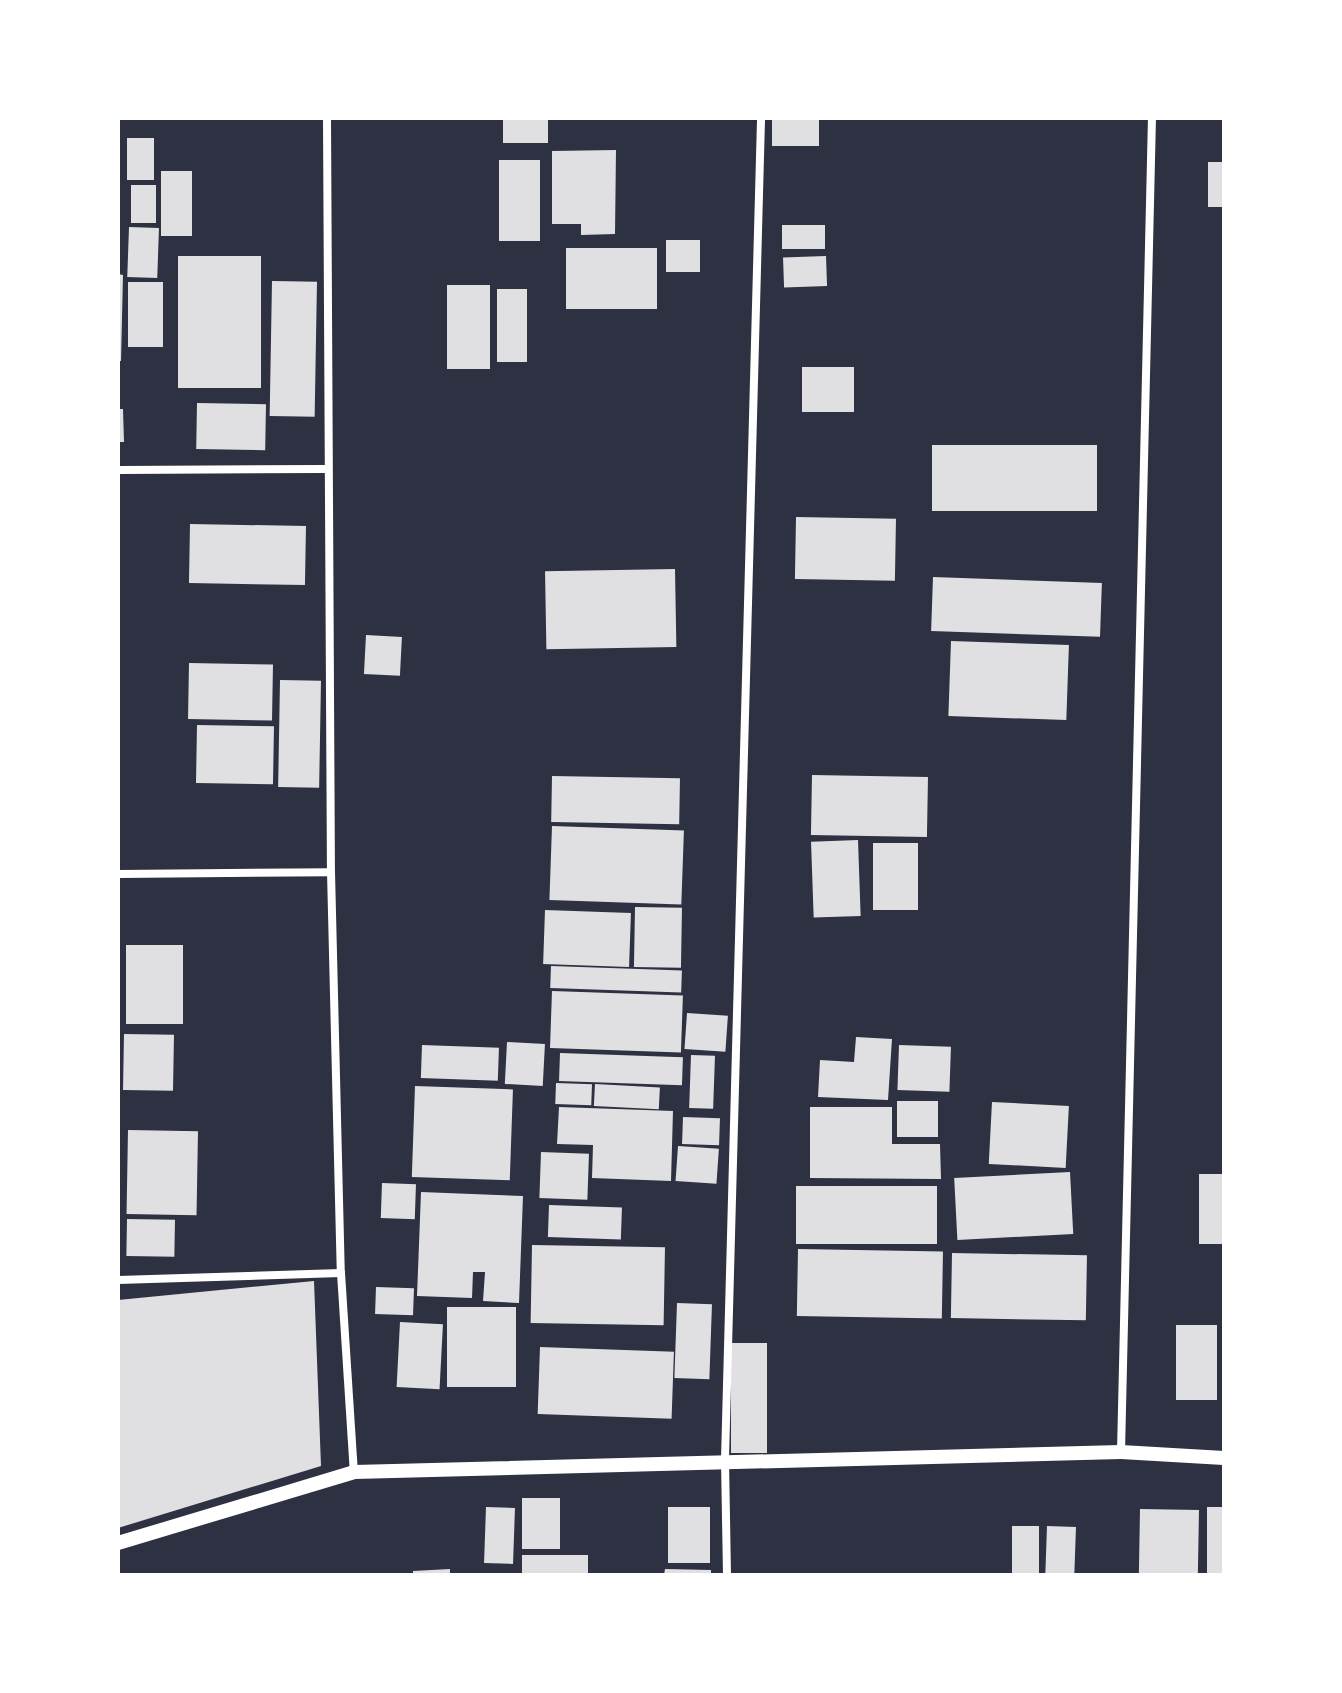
<!DOCTYPE html>
<style>
body{margin:0}
#map{position:relative;width:1342px;height:1693px;overflow:hidden;background:#2d3142;font-family:"Playfair Display",serif}
div>[style]{position:absolute}
.building>*{inset:0;background:#e0e0e3;transform-origin:0 0}
.minor>*{height:8px;margin:-4px;padding:0 4px;transform-origin:4px;border-radius:4px;background:#fff}
.tertiary>*{height:14px;margin:-7px;padding:0 7px;transform-origin:7px;border-radius:7px;background:#fff}
span{translate:-50% -50%;white-space:nowrap;text-align:center;line-height:1.15;-webkit-text-stroke:8px #fff;paint-order:stroke}
.frame{position:absolute;inset:0;border:120px solid #fff;pointer-events:none}
</style>
<div id="map">
<div class="building">
<div style="left:503px;top:118px;width:45px;height:25px"></div>
<div style="left:772px;top:118px;width:47px;height:28px"></div>
<div style="left:127px;top:138px;width:27px;height:42px"></div>
<div style="clip-path:polygon(616px 150px,615px 234px,581px 235px,581px 224px,552px 224px,552px 151px)"></div>
<div style="left:540px;top:160px;width:81px;height:41px;rotate:90deg"></div>
<div style="left:1208px;top:162px;width:16px;height:45px"></div>
<div style="left:161px;top:171px;width:31px;height:65px"></div>
<div style="left:131px;top:185px;width:25px;height:38px"></div>
<div style="left:782px;top:225px;width:43px;height:24px"></div>
<div style="left:129px;top:227px;width:30px;height:50px;rotate:2deg"></div>
<div style="left:700px;top:240px;width:32px;height:34px;rotate:90deg"></div>
<div style="left:566px;top:248px;width:91px;height:61px"></div>
<div style="left:261px;top:256px;width:132px;height:83px;rotate:90deg"></div>
<div style="left:826px;top:256px;width:30px;height:43px;rotate:88deg"></div>
<div style="clip-path:polygon(118px 274px,123px 275px,121px 361px,118px 361px)"></div>
<div style="left:272px;top:281px;width:45px;height:135px;rotate:1deg"></div>
<div style="left:163px;top:282px;width:65px;height:35px;rotate:90deg"></div>
<div style="left:447px;top:285px;width:43px;height:84px"></div>
<div style="left:497px;top:289px;width:30px;height:73px"></div>
<div style="left:802px;top:367px;width:52px;height:45px"></div>
<div style="left:197px;top:403px;width:69px;height:46px;rotate:1deg"></div>
<div style="clip-path:polygon(118px 409px,123px 409px,124px 442px,118px 442px)"></div>
<div style="left:932px;top:445px;width:165px;height:66px"></div>
<div style="left:796px;top:517px;width:100px;height:62px;rotate:1deg"></div>
<div style="left:190px;top:524px;width:116px;height:59px;rotate:1deg"></div>
<div style="left:675px;top:569px;width:78px;height:130px;rotate:89deg"></div>
<div style="left:933px;top:577px;width:169px;height:54px;rotate:2deg"></div>
<div style="left:366px;top:635px;width:36px;height:39px;rotate:3deg"></div>
<div style="left:951px;top:641px;width:118px;height:75px;rotate:2deg"></div>
<div style="left:189px;top:663px;width:84px;height:56px;rotate:1deg"></div>
<div style="left:280px;top:680px;width:41px;height:107px;rotate:1deg"></div>
<div style="left:197px;top:725px;width:77px;height:58px;rotate:1deg"></div>
<div style="left:812px;top:775px;width:116px;height:60px;rotate:1deg"></div>
<div style="left:552px;top:776px;width:128px;height:46px;rotate:1deg"></div>
<div style="left:552px;top:826px;width:132px;height:74px;rotate:2deg"></div>
<div style="left:858px;top:840px;width:76px;height:47px;rotate:88deg"></div>
<div style="left:873px;top:843px;width:45px;height:67px"></div>
<div style="left:635px;top:907px;width:47px;height:60px;rotate:1deg"></div>
<div style="left:545px;top:910px;width:86px;height:54px;rotate:2deg"></div>
<div style="left:126px;top:945px;width:57px;height:79px"></div>
<div style="left:551px;top:966px;width:131px;height:22px;rotate:2deg"></div>
<div style="left:552px;top:991px;width:131px;height:57px;rotate:2deg"></div>
<div style="left:687px;top:1013px;width:41px;height:36px;rotate:4deg"></div>
<div style="left:124px;top:1034px;width:50px;height:56px;rotate:1deg"></div>
<div style="clip-path:polygon(856px 1037px,892px 1039px,888px 1100px,818px 1097px,820px 1060px,854px 1062px)"></div>
<div style="left:507px;top:1042px;width:38px;height:42px;rotate:3deg"></div>
<div style="left:422px;top:1045px;width:77px;height:33px;rotate:2deg"></div>
<div style="left:899px;top:1045px;width:52px;height:45px;rotate:2deg"></div>
<div style="left:560px;top:1053px;width:123px;height:28px;rotate:2deg"></div>
<div style="left:691px;top:1055px;width:24px;height:53px;rotate:2deg"></div>
<div style="left:556px;top:1083px;width:36px;height:21px;rotate:2deg"></div>
<div style="left:595px;top:1084px;width:65px;height:22px;rotate:3deg"></div>
<div style="left:415px;top:1086px;width:98px;height:91px;rotate:2deg"></div>
<div style="left:897px;top:1101px;width:41px;height:36px"></div>
<div style="left:992px;top:1102px;width:77px;height:62px;rotate:3deg"></div>
<div style="clip-path:polygon(559px 1107px,673px 1111px,671px 1181px,592px 1178px,593px 1145px,557px 1144px)"></div>
<div style="clip-path:polygon(810px 1107px,892px 1107px,892px 1144px,940px 1144px,941px 1179px,810px 1178px)"></div>
<div style="left:683px;top:1117px;width:37px;height:27px;rotate:2deg"></div>
<div style="left:128px;top:1130px;width:70px;height:84px;rotate:1deg"></div>
<div style="left:678px;top:1146px;width:41px;height:35px;rotate:4deg"></div>
<div style="left:541px;top:1152px;width:48px;height:46px;rotate:2deg"></div>
<div style="left:1070px;top:1172px;width:62px;height:116px;rotate:87deg"></div>
<div style="left:1199px;top:1174px;width:25px;height:70px"></div>
<div style="left:382px;top:1183px;width:34px;height:35px;rotate:2deg"></div>
<div style="left:796px;top:1186px;width:141px;height:58px"></div>
<div style="clip-path:polygon(421px 1192px,523px 1196px,519px 1303px,483px 1301px,485px 1272px,473px 1272px,472px 1298px,417px 1296px)"></div>
<div style="left:549px;top:1205px;width:73px;height:32px;rotate:2deg"></div>
<div style="left:127px;top:1219px;width:48px;height:37px;rotate:1deg"></div>
<div style="left:532px;top:1245px;width:133px;height:78px;rotate:1deg"></div>
<div style="left:798px;top:1249px;width:145px;height:67px;rotate:1deg"></div>
<div style="left:952px;top:1253px;width:135px;height:65px;rotate:1deg"></div>
<div style="clip-path:polygon(314px 1281px,321px 1466px,118px 1528px,118px 1300px)"></div>
<div style="left:376px;top:1287px;width:38px;height:27px;rotate:2deg"></div>
<div style="left:677px;top:1303px;width:35px;height:75px;rotate:2deg"></div>
<div style="left:447px;top:1307px;width:69px;height:80px"></div>
<div style="left:400px;top:1322px;width:43px;height:65px;rotate:3deg"></div>
<div style="left:1176px;top:1325px;width:41px;height:75px"></div>
<div style="left:731px;top:1343px;width:36px;height:110px"></div>
<div style="left:540px;top:1347px;width:134px;height:67px;rotate:2deg"></div>
<div style="left:522px;top:1498px;width:38px;height:51px"></div>
<div style="left:486px;top:1507px;width:29px;height:56px;rotate:2deg"></div>
<div style="left:668px;top:1507px;width:42px;height:56px"></div>
<div style="left:1207px;top:1507px;width:17px;height:68px"></div>
<div style="left:1140px;top:1509px;width:59px;height:66px;rotate:1deg"></div>
<div style="left:1012px;top:1526px;width:27px;height:49px"></div>
<div style="left:1047px;top:1526px;width:29px;height:49px;rotate:2deg"></div>
<div style="left:522px;top:1555px;width:66px;height:20px"></div>
<div style="clip-path:polygon(450px 1569px,450px 1575px,413px 1575px,413px 1571px)"></div>
<div style="clip-path:polygon(665px 1569px,711px 1570px,711px 1575px,664px 1575px)"></div>
</div>
<div class="minor">
<div style="left:327px;top:118px;width:754px;rotate:89.7deg"></div>
<div style="left:331px;top:872px;width:401px;rotate:88.6deg"></div>
<div style="left:341px;top:1273px;width:199px;rotate:86.3deg"></div>
<div style="left:118px;top:470px;width:208px;rotate:-0.3deg"></div>
<div style="left:118px;top:874px;width:213px;rotate:-0.5deg"></div>
<div style="left:118px;top:1280px;width:223px;rotate:-1.8deg"></div>
<div style="left:1121px;top:1452px;width:1334px;rotate:-88.67deg"></div>
<div style="left:727px;top:1575px;width:116px;rotate:-91deg"></div>
<div style="left:725px;top:1459px;width:1341px;rotate:-88.46deg"></div>
</div>
<div class="tertiary">
<div style="left:118px;top:1543px;width:246px;rotate:-16.7deg"></div>
<div style="left:354px;top:1472px;width:767px;rotate:-1.49deg"></div>
<div style="left:1121px;top:1452px;width:103px;rotate:3.3deg"></div>
</div>
<div class="frame"></div>
</div>
